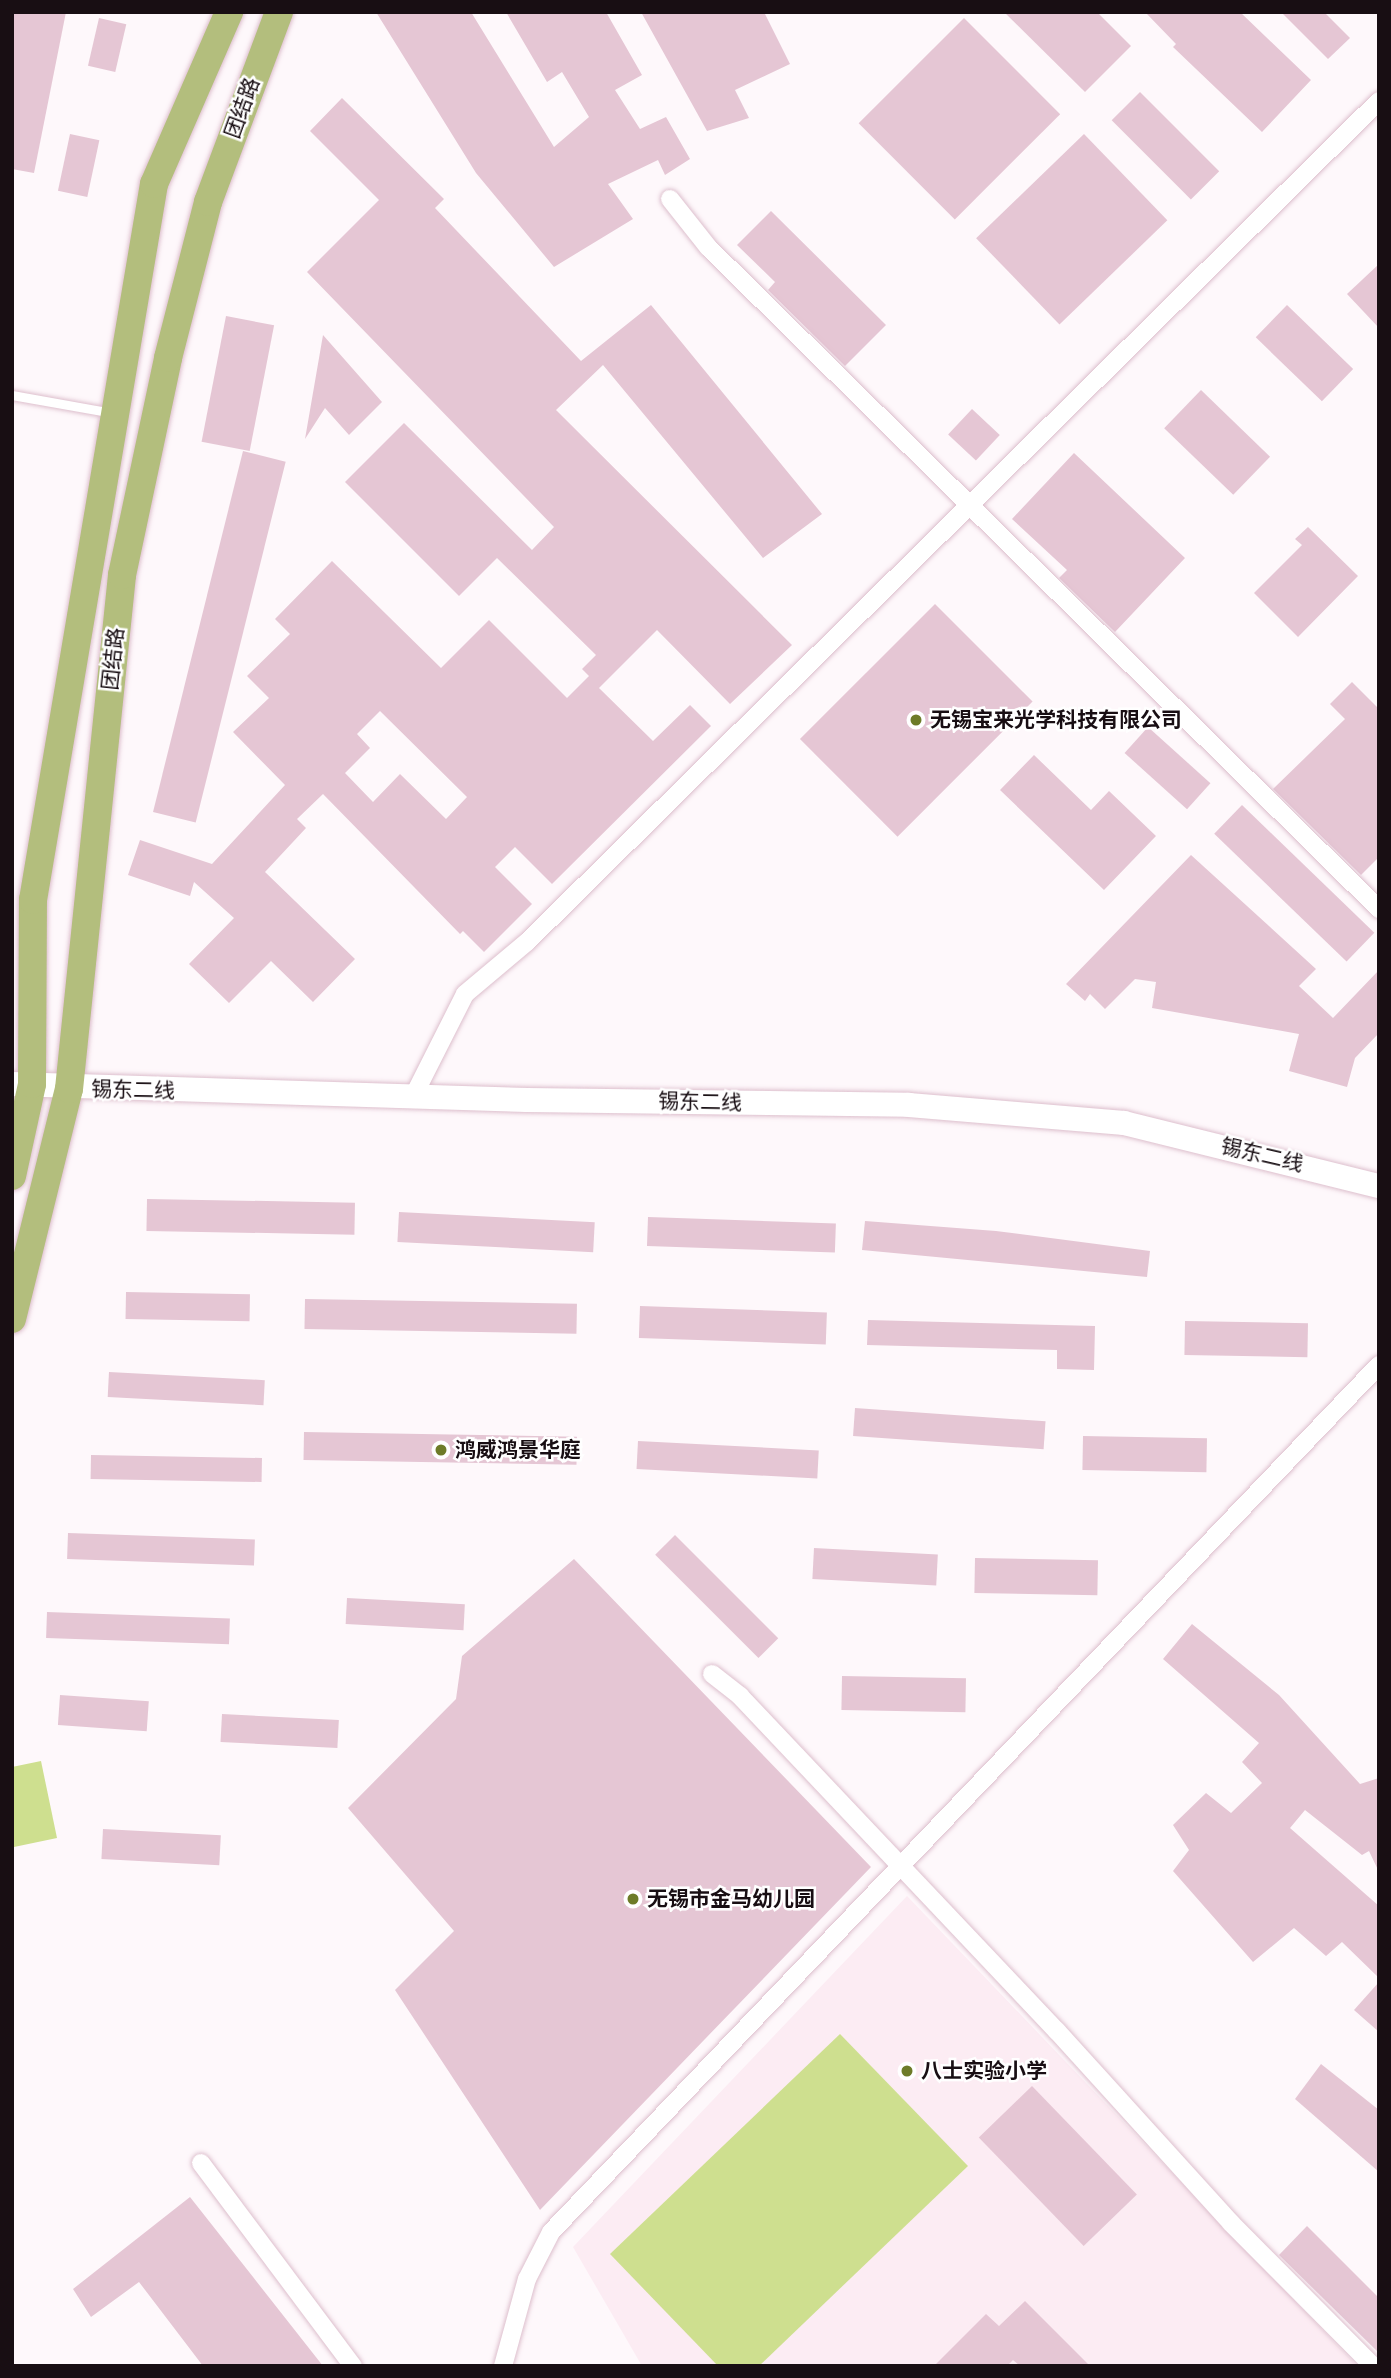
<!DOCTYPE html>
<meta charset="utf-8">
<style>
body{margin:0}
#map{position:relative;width:1391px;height:2378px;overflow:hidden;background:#fef8fb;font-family:Helvetica,"Noto Sans SC",sans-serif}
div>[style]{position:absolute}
.built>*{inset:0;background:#fcecf3}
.green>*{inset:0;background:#cedf8f}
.building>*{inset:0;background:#e5c6d4;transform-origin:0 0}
.roads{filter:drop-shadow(0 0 2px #ddbfcd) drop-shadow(0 0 2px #ddbfcd)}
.lane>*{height:9px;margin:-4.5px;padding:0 4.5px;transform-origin:4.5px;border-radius:4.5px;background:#fff}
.street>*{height:18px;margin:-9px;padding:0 9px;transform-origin:9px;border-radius:9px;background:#fff}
.secondary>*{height:24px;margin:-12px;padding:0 12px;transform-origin:12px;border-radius:12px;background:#fff}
.primary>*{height:28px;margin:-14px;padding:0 14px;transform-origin:14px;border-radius:14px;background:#b3be7d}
.dots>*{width:19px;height:19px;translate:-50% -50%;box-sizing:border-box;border:4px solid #fff;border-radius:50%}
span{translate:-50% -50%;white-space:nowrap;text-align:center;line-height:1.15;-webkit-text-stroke:5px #fff;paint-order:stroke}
.street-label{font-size:21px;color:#180e13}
.poi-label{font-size:21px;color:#180e13;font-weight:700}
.left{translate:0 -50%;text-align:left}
.frame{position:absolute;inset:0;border:14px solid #180e13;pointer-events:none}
</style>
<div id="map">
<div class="built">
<div style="clip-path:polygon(907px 1896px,1357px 2366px,642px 2366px,573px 2247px)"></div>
</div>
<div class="green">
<div style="clip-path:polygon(41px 1761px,57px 1838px,14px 1847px,12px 1767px)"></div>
<div style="clip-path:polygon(840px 2034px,968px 2166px,759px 2366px,718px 2366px,610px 2254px)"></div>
</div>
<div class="building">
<div style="clip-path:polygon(12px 12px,66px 12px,34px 173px,12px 169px)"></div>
<div style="clip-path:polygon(376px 12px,471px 12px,554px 147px,589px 117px,562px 72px,547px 82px,506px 12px,606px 12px,642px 75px,615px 90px,640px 129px,666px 117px,690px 159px,665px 175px,658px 160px,608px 184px,633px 219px,554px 267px,476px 173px)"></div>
<div style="clip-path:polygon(641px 12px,764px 12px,790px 64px,735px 90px,749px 118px,707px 131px)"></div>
<div style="clip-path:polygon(1004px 12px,1097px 12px,1131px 46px,1085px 92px)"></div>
<div style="clip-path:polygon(1145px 12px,1240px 12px,1311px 80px,1262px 132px,1173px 47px,1176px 44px)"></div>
<div style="clip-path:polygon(1281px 12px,1324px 12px,1350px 38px,1328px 59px)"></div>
<div style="left:99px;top:18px;width:28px;height:49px;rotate:13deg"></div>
<div style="left:964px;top:18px;width:136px;height:149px;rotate:45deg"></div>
<div style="left:1140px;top:92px;width:112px;height:40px;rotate:45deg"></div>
<div style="clip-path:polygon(evenodd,342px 98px,444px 199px,435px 208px,581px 361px,651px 305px,822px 514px,763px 558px,603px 365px,556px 410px,792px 645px,730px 704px,657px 630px,599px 688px,653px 741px,690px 705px,711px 726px,552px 884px,515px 847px,495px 867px,532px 904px,484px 952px,463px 931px,460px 934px,323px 794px,297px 819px,306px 828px,265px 872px,355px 959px,313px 1002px,271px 961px,229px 1003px,189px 964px,234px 918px,194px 882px,190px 896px,128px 875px,140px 840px,212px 864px,285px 785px,233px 732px,269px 698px,247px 676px,290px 634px,275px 619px,332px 561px,441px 668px,489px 620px,567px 698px,589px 676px,582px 669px,596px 655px,497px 558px,459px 596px,345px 482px,404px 423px,532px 550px,554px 527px,307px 272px,379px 200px,310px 131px,342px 98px,380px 711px,467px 797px,446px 819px,400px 774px,373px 802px,345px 773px,370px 748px,357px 734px,380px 711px)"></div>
<div style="left:70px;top:134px;width:30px;height:58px;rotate:12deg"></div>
<div style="left:1084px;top:134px;width:120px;height:150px;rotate:46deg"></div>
<div style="clip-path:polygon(771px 211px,886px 325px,845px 366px,768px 290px,775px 282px,737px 245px)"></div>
<div style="clip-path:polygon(1379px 264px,1379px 328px,1347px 294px)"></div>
<div style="left:1287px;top:305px;width:92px;height:45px;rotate:44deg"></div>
<div style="left:226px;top:316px;width:49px;height:128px;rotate:11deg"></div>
<div style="clip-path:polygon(323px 335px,382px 402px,349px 435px,325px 408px,305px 439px)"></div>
<div style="left:1201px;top:390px;width:96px;height:53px;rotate:44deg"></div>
<div style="left:972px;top:409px;width:38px;height:35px;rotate:43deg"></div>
<div style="left:243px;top:451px;width:44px;height:372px;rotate:14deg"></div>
<div style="clip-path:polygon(1074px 453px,1185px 558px,1115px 632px,1059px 578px,1067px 570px,1012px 519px)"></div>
<div style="clip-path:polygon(1308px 527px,1358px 576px,1298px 637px,1254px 593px,1302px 545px,1295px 539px)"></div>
<div style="left:935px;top:604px;width:138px;height:191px;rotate:45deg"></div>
<div style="clip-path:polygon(1352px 682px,1379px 709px,1379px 857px,1361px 875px,1273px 789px,1345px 719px,1330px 704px)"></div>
<div style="left:1148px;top:727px;width:84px;height:35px;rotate:42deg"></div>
<div style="clip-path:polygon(1034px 755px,1091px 810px,1109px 791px,1156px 836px,1104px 890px,1000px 790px)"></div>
<div style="left:1242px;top:805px;width:184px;height:40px;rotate:44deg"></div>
<div style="clip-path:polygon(1191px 855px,1316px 969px,1299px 986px,1333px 1018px,1379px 970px,1379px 1033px,1355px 1058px,1347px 1087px,1289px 1071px,1299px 1034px,1152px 1008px,1156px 982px,1135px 979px,1105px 1009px,1090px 994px,1085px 1001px,1066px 984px)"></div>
<div style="left:147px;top:1199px;width:208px;height:32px;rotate:1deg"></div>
<div style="left:399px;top:1212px;width:196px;height:30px;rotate:3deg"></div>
<div style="left:648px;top:1217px;width:188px;height:29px;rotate:2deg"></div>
<div style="clip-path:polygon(865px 1221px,996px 1231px,1150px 1251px,1147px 1277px,862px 1250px)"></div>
<div style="left:126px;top:1292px;width:124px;height:27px;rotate:1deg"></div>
<div style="left:305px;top:1299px;width:272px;height:30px;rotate:1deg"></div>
<div style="left:640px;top:1306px;width:187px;height:32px;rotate:2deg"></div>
<div style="clip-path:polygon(868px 1320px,1095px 1326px,1094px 1370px,1057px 1369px,1057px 1350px,867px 1345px)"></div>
<div style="left:1185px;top:1321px;width:123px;height:34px;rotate:1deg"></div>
<div style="left:109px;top:1372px;width:156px;height:25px;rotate:3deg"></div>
<div style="left:855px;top:1408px;width:191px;height:28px;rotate:4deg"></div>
<div style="left:304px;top:1432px;width:273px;height:28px;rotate:1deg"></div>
<div style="left:1083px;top:1436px;width:124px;height:34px;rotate:1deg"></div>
<div style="left:638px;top:1441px;width:181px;height:28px;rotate:3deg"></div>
<div style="left:91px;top:1455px;width:171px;height:24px;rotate:1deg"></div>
<div style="left:68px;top:1533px;width:187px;height:26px;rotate:2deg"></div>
<div style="left:675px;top:1535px;width:146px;height:28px;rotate:45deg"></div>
<div style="left:814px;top:1548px;width:124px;height:31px;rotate:3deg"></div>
<div style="left:975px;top:1558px;width:123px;height:35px;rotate:1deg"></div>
<div style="clip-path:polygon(574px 1559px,871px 1867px,540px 2210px,395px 1990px,454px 1931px,348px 1808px,456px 1699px,462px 1656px)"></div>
<div style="left:347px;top:1598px;width:118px;height:26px;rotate:3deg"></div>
<div style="left:47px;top:1612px;width:183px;height:26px;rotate:2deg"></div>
<div style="clip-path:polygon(1192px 1624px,1279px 1695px,1360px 1784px,1379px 1778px,1379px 1872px,1369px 1851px,1362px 1855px,1305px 1810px,1290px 1828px,1379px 1906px,1379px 1978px,1342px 1942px,1326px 1956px,1294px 1928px,1253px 1962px,1173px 1871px,1189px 1850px,1173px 1825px,1206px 1793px,1231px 1813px,1262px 1783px,1242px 1762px,1259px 1743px,1163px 1659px)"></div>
<div style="left:842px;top:1676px;width:124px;height:34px;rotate:1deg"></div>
<div style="left:60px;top:1695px;width:89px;height:30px;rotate:4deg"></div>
<div style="left:222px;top:1714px;width:117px;height:28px;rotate:3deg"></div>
<div style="left:103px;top:1829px;width:118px;height:30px;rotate:3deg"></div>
<div style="clip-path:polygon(1379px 1982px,1379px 2032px,1354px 2010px)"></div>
<div style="clip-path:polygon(1321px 2064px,1379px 2110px,1379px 2172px,1295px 2099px)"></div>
<div style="left:1032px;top:2086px;width:151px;height:74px;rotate:46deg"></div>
<div style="clip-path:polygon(190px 2197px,323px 2366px,203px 2366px,139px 2282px,91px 2317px,73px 2289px)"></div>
<div style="clip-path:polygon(1307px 2226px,1379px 2298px,1379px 2353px,1279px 2255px)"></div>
<div style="clip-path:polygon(1025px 2301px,1090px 2366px,1020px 2366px,1013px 2360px,1007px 2366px,934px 2366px,986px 2314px,999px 2326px)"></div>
</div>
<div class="roads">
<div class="lane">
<div style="left:12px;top:395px;width:103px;rotate:10.1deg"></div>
</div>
<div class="street">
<div style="left:670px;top:199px;width:61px;rotate:51.6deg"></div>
<div style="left:708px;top:247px;width:943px;rotate:44.61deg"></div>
<div style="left:413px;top:1097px;width:115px;rotate:-63.2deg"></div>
<div style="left:465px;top:994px;width:81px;rotate:-40deg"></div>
<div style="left:527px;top:942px;width:1197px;rotate:-44.63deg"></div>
<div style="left:712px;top:1674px;width:36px;rotate:38deg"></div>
<div style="left:740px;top:1696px;width:461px;rotate:46.6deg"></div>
<div style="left:1057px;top:2031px;width:259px;rotate:47.8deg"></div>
<div style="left:1231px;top:2223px;width:202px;rotate:45.2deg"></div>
<div style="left:201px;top:2163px;width:254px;rotate:53.2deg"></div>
<div style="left:503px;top:2366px;width:90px;rotate:-74.6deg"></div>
<div style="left:527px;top:2279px;width:53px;rotate:-62.9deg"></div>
<div style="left:551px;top:2232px;width:1199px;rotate:-46.32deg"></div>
</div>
<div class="secondary">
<div style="left:12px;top:1084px;width:515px;rotate:1.78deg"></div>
<div style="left:527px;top:1100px;width:382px;rotate:0.7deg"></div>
<div style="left:909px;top:1105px;width:216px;rotate:4.8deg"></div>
<div style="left:1124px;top:1123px;width:263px;rotate:13.9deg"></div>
</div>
<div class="primary">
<div style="left:12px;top:1176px;width:94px;rotate:-77.7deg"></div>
<div style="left:32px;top:1084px;width:184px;rotate:-89.7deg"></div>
<div style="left:33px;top:900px;width:726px;rotate:-80.41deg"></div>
<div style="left:154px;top:184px;width:188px;rotate:-66.4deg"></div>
<div style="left:12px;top:1319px;width:237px;rotate:-76.1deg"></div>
<div style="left:69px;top:1089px;width:517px;rotate:-84.11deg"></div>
<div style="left:122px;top:575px;width:222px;rotate:-78deg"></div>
<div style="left:168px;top:358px;width:161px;rotate:-75.6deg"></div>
<div style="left:208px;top:202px;width:203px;rotate:-69.5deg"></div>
</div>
</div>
<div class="dots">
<div style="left:916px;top:720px;background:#6d7b28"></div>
<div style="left:441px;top:1450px;background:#6d7b28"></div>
<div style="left:633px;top:1899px;background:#6d7b28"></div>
<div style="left:907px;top:2071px;background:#6d7b28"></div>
</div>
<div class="street-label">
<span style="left:242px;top:108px;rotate:-70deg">团结路</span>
<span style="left:113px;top:659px;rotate:-84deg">团结路</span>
<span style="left:133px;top:1090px;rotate:1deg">锡东二线</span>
<span style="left:700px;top:1102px;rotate:1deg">锡东二线</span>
<span style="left:1262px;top:1155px;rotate:13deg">锡东二线</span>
</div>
<div class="poi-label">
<span class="left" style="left:930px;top:720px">无锡宝来光学科技有限公司</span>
<span class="left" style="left:455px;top:1450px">鸿威鸿景华庭</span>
<span class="left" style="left:647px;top:1899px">无锡市金马幼儿园</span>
<span class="left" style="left:921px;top:2071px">八士实验小学</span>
</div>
<div class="frame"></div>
</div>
